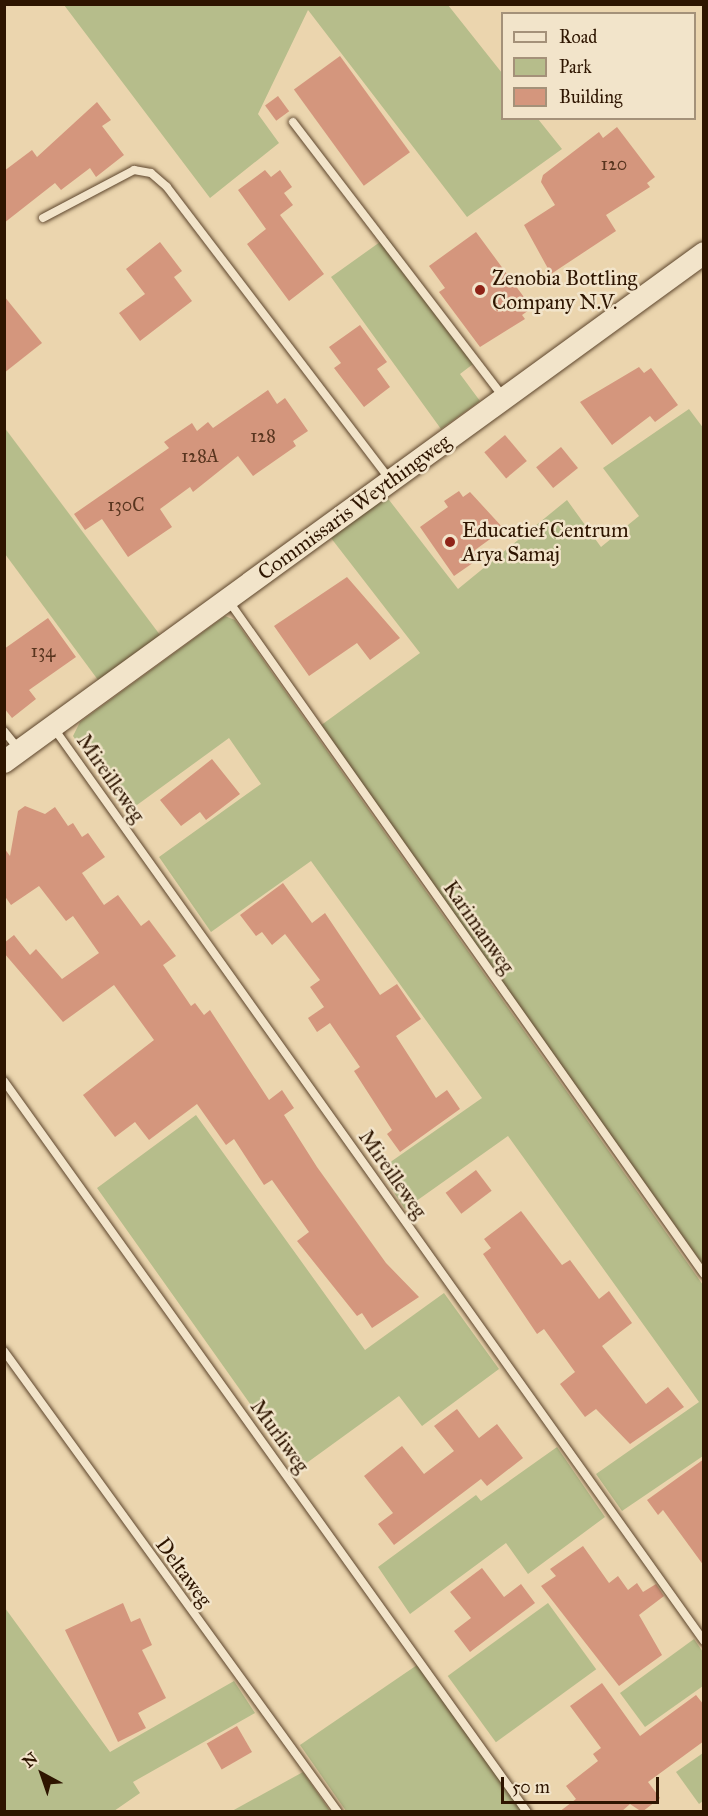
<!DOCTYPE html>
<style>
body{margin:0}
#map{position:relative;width:708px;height:1816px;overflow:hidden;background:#ebd5ae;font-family:"IM FELL Great Primer",serif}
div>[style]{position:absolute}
.green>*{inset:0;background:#b6bd8b;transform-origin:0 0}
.building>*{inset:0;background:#d4967d;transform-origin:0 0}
.roads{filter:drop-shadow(0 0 2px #5d452c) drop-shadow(0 0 2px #5d452c)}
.service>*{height:8px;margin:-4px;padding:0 4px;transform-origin:4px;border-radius:4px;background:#f2e4ca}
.secondary>*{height:22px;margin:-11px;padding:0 11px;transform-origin:11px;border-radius:11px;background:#f2e4ca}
.dots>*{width:16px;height:16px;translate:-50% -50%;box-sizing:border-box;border:3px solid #f2e4ca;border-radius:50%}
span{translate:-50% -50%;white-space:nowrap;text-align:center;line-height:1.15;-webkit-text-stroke:5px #f2e4ca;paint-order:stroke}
.number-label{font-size:18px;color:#58351f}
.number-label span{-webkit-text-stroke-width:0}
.poi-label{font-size:21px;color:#2e1500}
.left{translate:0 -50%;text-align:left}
.street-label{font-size:21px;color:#2e1500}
.frame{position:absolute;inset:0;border:6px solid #2e1500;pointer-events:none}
.legend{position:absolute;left:501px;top:12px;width:195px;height:108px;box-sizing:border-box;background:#f2e4ca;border:2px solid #a49179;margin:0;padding:8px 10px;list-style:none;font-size:18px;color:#2e1500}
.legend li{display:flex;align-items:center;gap:12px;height:30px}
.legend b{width:30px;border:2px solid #a49179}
.north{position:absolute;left:12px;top:1744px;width:60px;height:60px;-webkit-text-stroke:4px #f2e4ca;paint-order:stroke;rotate:320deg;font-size:16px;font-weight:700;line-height:24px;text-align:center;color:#2e1500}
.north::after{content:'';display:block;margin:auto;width:21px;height:27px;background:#2e1500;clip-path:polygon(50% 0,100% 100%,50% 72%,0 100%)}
.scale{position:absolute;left:501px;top:1777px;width:158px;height:27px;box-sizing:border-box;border:3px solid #2e1500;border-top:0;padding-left:8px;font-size:18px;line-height:21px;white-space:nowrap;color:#2e1500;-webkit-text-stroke:4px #f2e4ca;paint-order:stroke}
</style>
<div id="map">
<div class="green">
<div style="clip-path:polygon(64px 5px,448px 5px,502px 73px,502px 118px,538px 119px,562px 149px,467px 217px,308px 10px,258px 114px,279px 143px,210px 198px)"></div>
<div style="clip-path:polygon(387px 237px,477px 361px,460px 374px,480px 401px,441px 429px,331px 277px)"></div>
<div style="clip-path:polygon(689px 409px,704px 429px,703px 1265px,320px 726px,420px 653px,331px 538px,386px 496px,458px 589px,567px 500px,601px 547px,639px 516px,603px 468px)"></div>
<div style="clip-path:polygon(4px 427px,160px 635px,98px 680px,5px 554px)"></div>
<div style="clip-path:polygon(225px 616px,235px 620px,703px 1285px,703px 1456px,622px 1511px,596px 1474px,699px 1402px,508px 1136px,405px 1209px,379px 1170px,482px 1098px,311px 861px,211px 932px,159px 857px,261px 784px,229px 738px,126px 813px,73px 736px,80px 722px)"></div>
<div style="clip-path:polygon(196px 1115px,365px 1350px,444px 1293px,499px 1369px,422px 1426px,399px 1396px,297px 1470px,97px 1188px)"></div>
<div style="clip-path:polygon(557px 1447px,605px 1517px,528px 1574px,506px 1543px,410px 1614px,378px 1567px,476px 1495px,481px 1501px)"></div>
<div style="left:548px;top:1603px;width:82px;height:124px;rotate:54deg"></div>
<div style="clip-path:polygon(5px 1608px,110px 1752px,234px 1681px,255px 1713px,133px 1782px,140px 1793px,114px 1811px,5px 1811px)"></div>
<div style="clip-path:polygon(694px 1639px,703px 1652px,703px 1686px,645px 1727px,620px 1693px)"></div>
<div style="clip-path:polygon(420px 1663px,525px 1811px,346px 1811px,300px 1745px)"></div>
<div style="clip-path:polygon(703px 1753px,703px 1801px,699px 1804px,676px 1772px)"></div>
<div style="clip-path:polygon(303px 1772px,330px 1811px,232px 1811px)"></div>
</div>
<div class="building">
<div style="left:340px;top:56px;width:119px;height:57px;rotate:54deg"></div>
<div style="left:278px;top:96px;width:19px;height:16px;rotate:54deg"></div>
<div style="clip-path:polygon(97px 102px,111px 120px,102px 126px,124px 155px,96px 177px,90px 168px,61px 190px,55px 183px,4px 223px,4px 171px,32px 150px,37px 157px)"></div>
<div style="clip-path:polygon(617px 127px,655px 177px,647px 183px,650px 187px,606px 215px,616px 231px,551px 274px,524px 225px,555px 205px,541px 182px,543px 175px,599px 132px,603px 138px)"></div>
<div style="clip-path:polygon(265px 170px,271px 177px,280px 170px,292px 187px,284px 193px,293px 205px,280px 215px,324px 274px,289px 301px,247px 244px,266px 229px,238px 190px)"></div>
<div style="clip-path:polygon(476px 232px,532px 308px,522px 315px,525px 319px,480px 347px,439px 292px,445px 288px,429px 266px)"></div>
<div style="clip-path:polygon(160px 242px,182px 271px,174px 277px,192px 301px,140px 341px,119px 313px,145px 294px,126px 269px)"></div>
<div style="clip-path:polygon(4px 296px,42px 343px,4px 373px)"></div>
<div style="clip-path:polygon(360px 325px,387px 362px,377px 369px,390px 387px,364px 407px,334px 368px,341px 363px,329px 347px)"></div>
<div style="clip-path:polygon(639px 367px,644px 373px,651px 368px,678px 405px,655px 422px,650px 416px,612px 445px,580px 402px)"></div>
<div style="clip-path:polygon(268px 390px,277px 404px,285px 398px,308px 431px,293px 441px,296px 446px,253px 476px,238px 456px,193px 492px,190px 487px,160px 509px,172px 527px,128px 557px,102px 519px,85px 530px,74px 514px,169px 448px,164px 442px,192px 423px,197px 431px,208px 422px,213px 428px)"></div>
<div style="left:505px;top:435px;width:34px;height:27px;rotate:50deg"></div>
<div style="left:561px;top:447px;width:27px;height:32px;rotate:51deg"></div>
<div style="clip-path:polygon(459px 491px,463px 497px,470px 492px,504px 529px,475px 550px,480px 558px,454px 576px,420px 527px,448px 507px,444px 501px)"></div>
<div style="clip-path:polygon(347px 577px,400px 638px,370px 660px,357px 643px,309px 676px,274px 626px)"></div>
<div style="clip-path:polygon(48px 618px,76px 657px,29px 690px,36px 699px,12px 718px,4px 708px,4px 649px)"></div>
<div style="clip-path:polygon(212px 759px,240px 794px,206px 820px,200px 812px,181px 826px,160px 800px)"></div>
<div style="clip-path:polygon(25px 806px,45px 814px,55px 807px,68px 826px,73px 823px,82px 837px,88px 833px,105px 857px,82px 873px,104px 905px,118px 895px,141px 926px,149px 920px,176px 956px,163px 965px,191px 1006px,195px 1003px,204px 1015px,210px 1010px,269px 1100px,282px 1090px,294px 1108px,284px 1115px,317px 1167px,386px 1263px,419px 1297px,372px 1328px,362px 1313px,357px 1316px,297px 1241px,309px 1232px,272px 1180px,264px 1185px,234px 1139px,226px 1145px,197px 1104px,149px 1140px,135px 1122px,115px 1137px,83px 1095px,154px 1040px,114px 985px,63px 1022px,4px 953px,4px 943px,14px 935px,30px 955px,36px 949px,62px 979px,99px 953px,73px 916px,66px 921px,39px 886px,11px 905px,4px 895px,4px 848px,10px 856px,18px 811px)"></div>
<div style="clip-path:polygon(283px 883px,312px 923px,325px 913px,380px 995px,397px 984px,421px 1019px,396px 1036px,436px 1098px,447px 1090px,460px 1109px,400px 1152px,387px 1134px,392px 1130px,354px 1071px,360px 1067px,330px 1023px,317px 1032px,308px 1018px,324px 1007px,310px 987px,320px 980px,285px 934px,272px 945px,262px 932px,256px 936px,240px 915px)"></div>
<div style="left:476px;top:1170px;width:26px;height:38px;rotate:53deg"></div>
<div style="clip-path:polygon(521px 1211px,562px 1265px,570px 1260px,599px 1299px,609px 1291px,632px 1323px,602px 1346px,646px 1404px,668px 1387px,684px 1407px,630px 1444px,596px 1409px,585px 1417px,560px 1384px,575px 1372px,544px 1329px,537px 1334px,483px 1254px,491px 1248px,484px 1239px)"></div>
<div style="clip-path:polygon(457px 1409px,479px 1438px,497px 1424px,523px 1458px,487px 1486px,481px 1479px,394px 1545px,378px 1524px,393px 1513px,364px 1476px,402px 1446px,424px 1474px,454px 1451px,434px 1426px)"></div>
<div style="clip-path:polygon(704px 1459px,704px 1566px,663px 1510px,658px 1515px,647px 1500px)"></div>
<div style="clip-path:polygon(583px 1546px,609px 1583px,618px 1576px,628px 1590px,637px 1583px,643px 1592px,656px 1584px,664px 1596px,639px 1615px,662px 1655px,619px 1686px,541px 1586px,556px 1576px,550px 1569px)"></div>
<div style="clip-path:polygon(482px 1568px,504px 1597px,521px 1584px,535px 1603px,470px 1652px,454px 1631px,471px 1618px,450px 1592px)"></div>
<div style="clip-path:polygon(123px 1603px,131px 1622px,140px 1618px,152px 1645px,142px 1650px,166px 1698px,138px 1713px,146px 1728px,118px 1742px,65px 1630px)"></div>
<div style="clip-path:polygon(602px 1683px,640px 1736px,696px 1695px,704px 1705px,704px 1741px,648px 1782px,660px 1798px,642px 1812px,630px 1804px,621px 1812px,559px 1812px,576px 1799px,566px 1786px,598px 1761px,593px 1754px,601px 1748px,570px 1706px)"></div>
<div style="left:237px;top:1726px;width:30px;height:35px;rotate:60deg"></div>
</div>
<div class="roads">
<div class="service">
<div style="left:293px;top:122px;width:346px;rotate:52.6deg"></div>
<div style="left:43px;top:218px;width:103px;rotate:-27.8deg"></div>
<div style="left:134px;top:170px;width:17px;rotate:10deg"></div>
<div style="left:151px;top:173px;width:21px;rotate:41deg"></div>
<div style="left:167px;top:187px;width:368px;rotate:52.7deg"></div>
<div style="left:228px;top:600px;width:825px;rotate:54.77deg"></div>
<div style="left:53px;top:727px;width:1122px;rotate:54.54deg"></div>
<div style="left:4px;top:731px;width:26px;rotate:51deg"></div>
<div style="left:4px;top:1081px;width:899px;rotate:54.42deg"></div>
<div style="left:4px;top:1351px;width:569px;rotate:54.08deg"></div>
</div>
<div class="secondary">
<div style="left:4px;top:762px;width:865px;rotate:-36.02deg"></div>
</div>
</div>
<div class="dots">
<div style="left:480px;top:290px;background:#8f2418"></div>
<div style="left:450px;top:542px;background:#8f2418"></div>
</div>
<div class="number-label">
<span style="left:614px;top:164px">120</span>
<span style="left:263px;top:436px">128</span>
<span style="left:200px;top:456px">128A</span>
<span style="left:126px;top:505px">130C</span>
<span style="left:43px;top:651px">134</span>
</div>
<div class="poi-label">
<span class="left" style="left:492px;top:290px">Zenobia Bottling<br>Company N.V.</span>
<span class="left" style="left:462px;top:542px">Educatief Centrum<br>Arya Samaj</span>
</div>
<div class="street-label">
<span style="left:354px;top:507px;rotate:-36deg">Commissaris Weythingweg</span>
<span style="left:111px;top:778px;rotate:55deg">Mireilleweg</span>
<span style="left:479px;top:927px;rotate:55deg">Karimanweg</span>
<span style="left:393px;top:1174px;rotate:55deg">Mireilleweg</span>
<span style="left:280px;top:1436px;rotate:54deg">Murliweg</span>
<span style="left:184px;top:1572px;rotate:54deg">Deltaweg</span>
</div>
<div class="frame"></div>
<ul class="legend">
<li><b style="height:8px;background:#f2e4ca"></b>Road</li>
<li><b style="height:16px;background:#b6bd8b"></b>Park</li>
<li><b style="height:16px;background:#d4967d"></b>Building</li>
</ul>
<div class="north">N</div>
<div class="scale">50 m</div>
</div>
